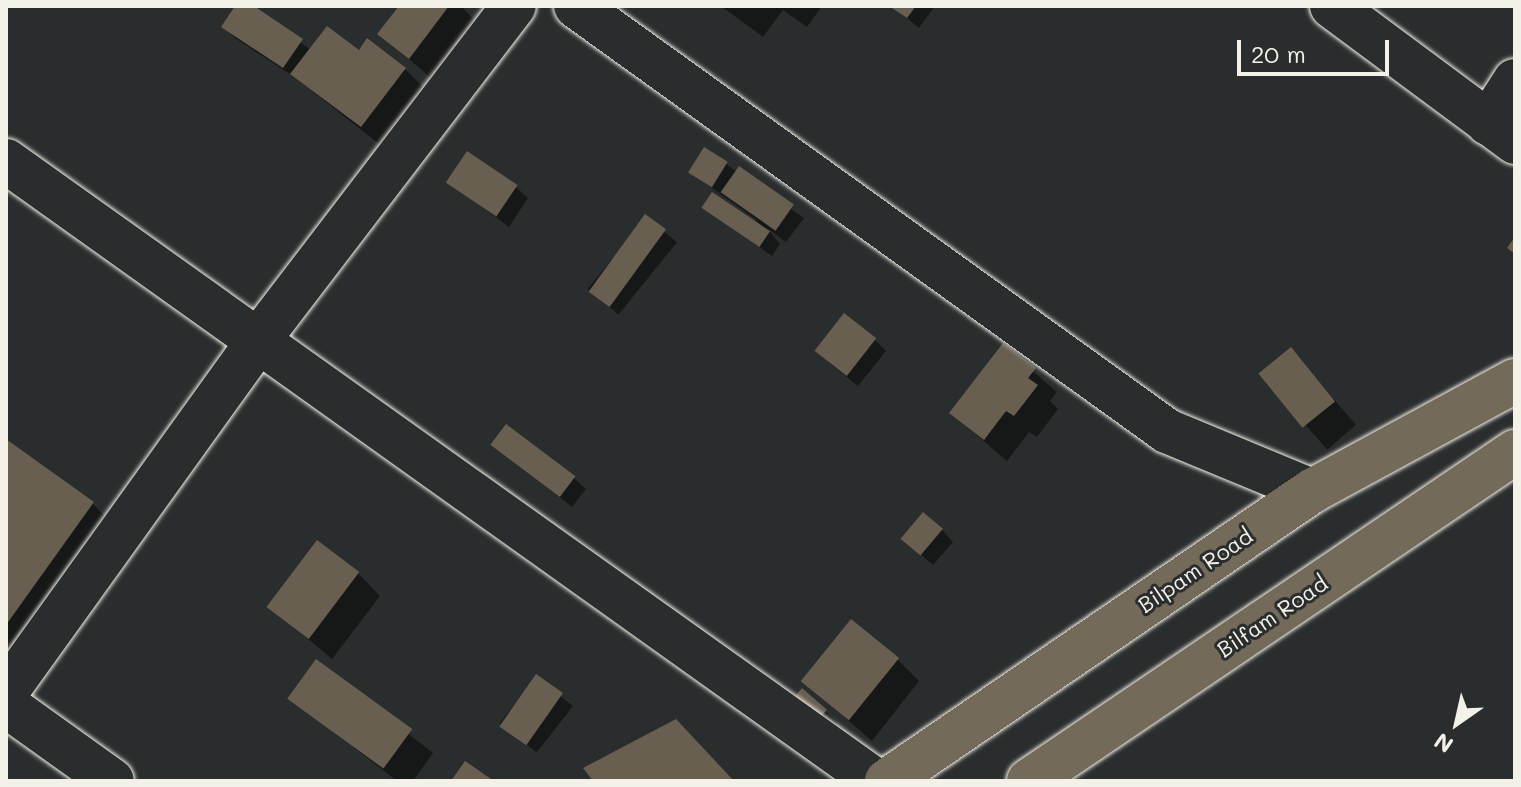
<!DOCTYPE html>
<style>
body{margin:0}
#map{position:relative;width:1521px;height:787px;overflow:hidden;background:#2a2d2e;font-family:Mali,sans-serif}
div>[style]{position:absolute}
.shadow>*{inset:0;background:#0007;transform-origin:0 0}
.building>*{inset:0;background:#685f50;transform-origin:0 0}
.roads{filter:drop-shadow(0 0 2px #f4f1e8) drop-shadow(0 0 2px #f4f1e8)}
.street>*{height:44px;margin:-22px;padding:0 22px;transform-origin:22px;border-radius:22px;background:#2a2d2e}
.primary>*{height:44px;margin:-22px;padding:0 22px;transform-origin:22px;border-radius:22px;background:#746a5a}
span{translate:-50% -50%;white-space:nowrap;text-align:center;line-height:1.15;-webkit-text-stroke:6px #2a2d2e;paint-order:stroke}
.street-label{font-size:22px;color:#f4f1e8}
.frame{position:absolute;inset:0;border:8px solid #f4f1e8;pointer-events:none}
.north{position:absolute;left:1417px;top:683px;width:80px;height:80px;-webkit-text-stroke:6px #2a2d2e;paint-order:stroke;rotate:214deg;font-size:22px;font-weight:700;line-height:32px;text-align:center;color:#f4f1e8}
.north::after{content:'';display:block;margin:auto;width:28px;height:36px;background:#f4f1e8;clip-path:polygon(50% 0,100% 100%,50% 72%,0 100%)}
.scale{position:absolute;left:1237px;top:40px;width:152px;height:36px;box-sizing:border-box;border:4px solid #f4f1e8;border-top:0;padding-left:10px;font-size:24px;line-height:28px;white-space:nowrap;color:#f4f1e8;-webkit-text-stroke:6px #2a2d2e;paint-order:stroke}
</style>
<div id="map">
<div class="shadow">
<div style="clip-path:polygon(237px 6px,250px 6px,311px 50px,359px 53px,405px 69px,427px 91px,384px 148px,296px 78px,235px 38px,224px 26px)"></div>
<div style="clip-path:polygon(401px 6px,461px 6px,476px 22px,432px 79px,380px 34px)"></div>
<div style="clip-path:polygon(721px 6px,822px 6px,807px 27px,783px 10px,763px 37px)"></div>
<div style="clip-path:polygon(892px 6px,935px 6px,919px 28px)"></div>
<div style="clip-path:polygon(726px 164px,804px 218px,786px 242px,767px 228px,780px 244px,772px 256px,704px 208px,758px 221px,690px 172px)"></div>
<div style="clip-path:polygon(449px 182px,516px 187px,528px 198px,509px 227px)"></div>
<div style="left:646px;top:217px;width:40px;height:93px;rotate:39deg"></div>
<div style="clip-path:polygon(875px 340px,886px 351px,858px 386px,828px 362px)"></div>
<div style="clip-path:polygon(1004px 346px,1057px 392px,1050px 401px,1058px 409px,1037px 437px,1029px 432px,1007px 461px,951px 413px)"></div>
<div style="left:1291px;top:350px;width:99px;height:38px;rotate:49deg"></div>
<div style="clip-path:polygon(6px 442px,93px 504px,122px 534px,6px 665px)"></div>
<div style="clip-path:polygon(493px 445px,574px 478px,586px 489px,572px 507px)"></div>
<div style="clip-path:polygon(942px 530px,953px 542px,933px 565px,903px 539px)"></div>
<div style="clip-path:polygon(358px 573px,380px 596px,332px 659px,269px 606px)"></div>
<div style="clip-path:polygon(897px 659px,919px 681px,872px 741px,803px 681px)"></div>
<div style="clip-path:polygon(316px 662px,433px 753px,413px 781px,397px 781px,290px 698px)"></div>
<div style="left:536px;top:677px;width:47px;height:59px;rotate:38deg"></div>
<div style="clip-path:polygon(826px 711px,837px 722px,825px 737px,801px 718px)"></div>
</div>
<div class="building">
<div style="clip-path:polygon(235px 6px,254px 6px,303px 39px,283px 68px,221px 27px)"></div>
<div style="clip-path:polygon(399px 6px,449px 6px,409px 59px,377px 34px)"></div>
<div style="clip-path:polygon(889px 6px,916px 6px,907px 18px)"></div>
<div style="clip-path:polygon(327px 26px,359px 50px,367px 38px,406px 68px,361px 127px,290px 74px)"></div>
<div style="left:704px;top:147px;width:28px;height:30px;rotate:32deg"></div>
<div style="left:467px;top:151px;width:61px;height:38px;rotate:34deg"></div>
<div style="left:739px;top:166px;width:67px;height:32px;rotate:35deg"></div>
<div style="left:712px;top:192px;width:70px;height:19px;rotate:34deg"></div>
<div style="left:645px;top:214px;width:26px;height:96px;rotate:36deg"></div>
<div style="clip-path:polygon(1515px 237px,1515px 254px,1507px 248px)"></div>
<div style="left:844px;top:313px;width:41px;height:48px;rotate:38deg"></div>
<div style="clip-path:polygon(1003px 343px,1036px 368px,1028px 378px,1038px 385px,1014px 416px,1006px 411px,984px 440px,949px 413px)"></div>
<div style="left:1291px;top:347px;width:70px;height:42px;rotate:51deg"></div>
<div style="left:506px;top:424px;width:87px;height:26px;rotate:37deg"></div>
<div style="clip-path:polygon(6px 439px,94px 502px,6px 625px)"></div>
<div style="left:923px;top:512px;width:26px;height:35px;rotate:40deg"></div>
<div style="left:317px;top:540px;width:53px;height:84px;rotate:37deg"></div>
<div style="left:851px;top:619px;width:62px;height:80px;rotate:39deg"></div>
<div style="left:316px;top:659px;width:119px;height:49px;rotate:36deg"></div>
<div style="left:536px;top:674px;width:33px;height:64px;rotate:35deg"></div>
<div style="left:802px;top:688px;width:33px;height:24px;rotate:41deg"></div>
<div style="clip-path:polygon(676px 719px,734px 781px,593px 781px,583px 768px)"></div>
<div style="clip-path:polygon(465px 761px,494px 781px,451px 781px)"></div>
</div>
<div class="roads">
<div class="street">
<div style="left:576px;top:6px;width:728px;rotate:35.72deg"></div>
<div style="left:1167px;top:431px;width:157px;rotate:22.5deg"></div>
<div style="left:1332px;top:6px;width:228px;rotate:36.6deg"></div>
<div style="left:1488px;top:123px;width:50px;rotate:-57.3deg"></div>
<div style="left:6px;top:161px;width:1068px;rotate:35.48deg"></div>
<div style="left:6px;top:692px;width:436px;rotate:-54.3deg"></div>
<div style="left:260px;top:338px;width:418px;rotate:-52.6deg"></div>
<div style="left:6px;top:705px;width:130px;rotate:35.6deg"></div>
</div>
<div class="primary">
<div style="left:887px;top:781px;width:515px;rotate:-34.31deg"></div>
<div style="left:1312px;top:491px;width:231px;rotate:-28.5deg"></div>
<div style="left:1029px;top:781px;width:587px;rotate:-34.1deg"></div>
</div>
</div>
<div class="street-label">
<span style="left:1195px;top:570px;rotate:-34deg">Bilpam Road</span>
<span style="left:1272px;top:616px;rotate:-34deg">Bilfam Road</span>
</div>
<div class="frame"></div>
<div class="north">N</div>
<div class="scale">20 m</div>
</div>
